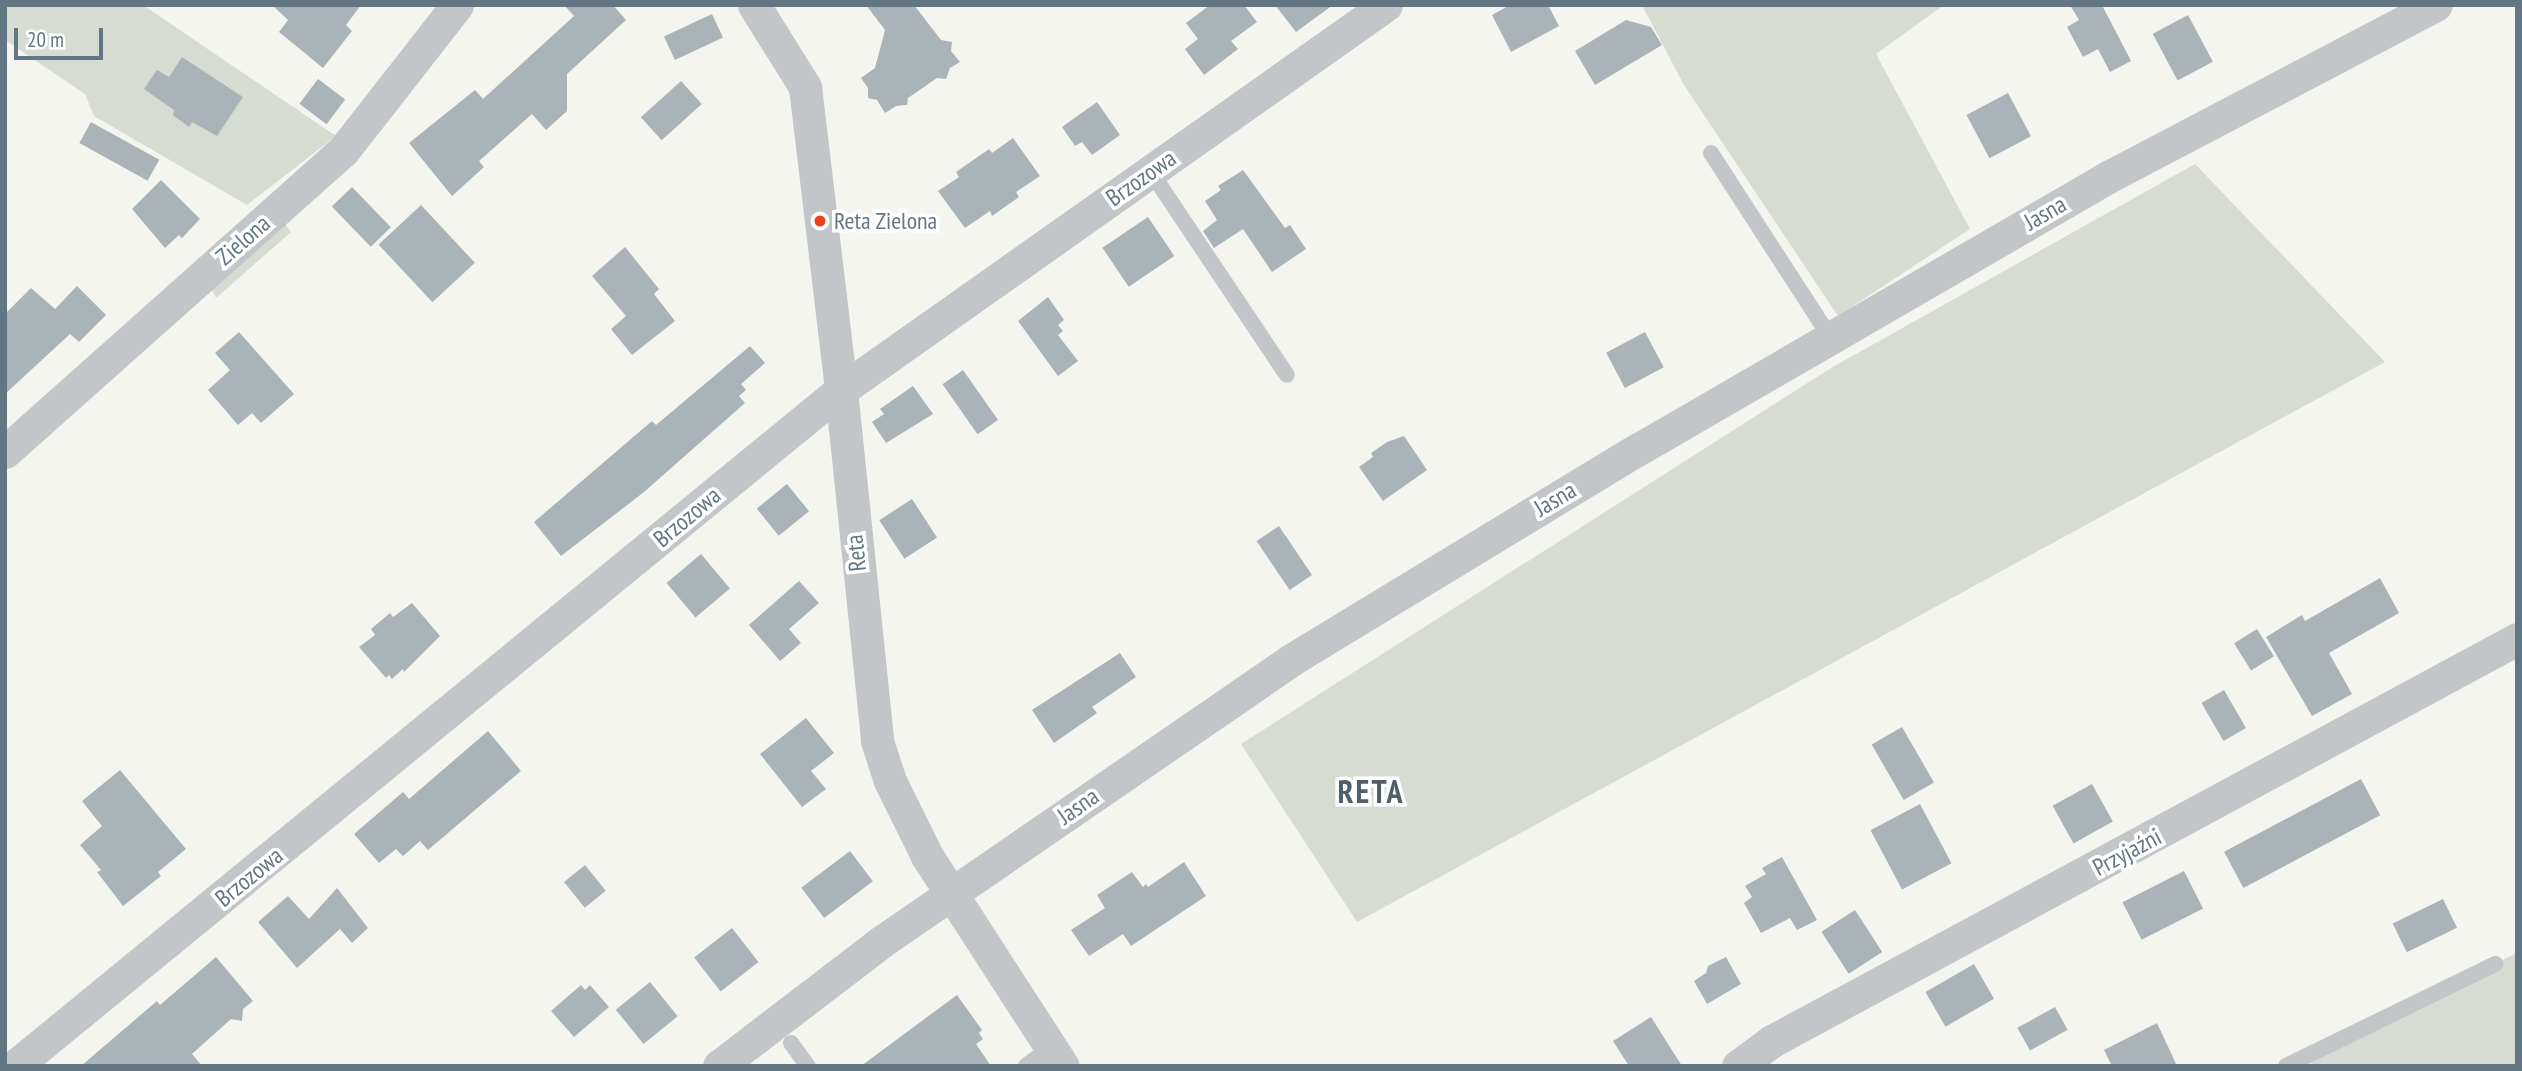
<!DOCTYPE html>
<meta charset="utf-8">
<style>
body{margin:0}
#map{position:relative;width:2522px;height:1071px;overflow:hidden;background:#f5f5f0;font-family:"PT Sans Narrow",sans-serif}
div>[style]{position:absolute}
.green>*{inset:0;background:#d6dcd1}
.building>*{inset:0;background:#aab3b7;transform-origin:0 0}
.lane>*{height:16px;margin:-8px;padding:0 8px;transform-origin:8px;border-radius:8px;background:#c2c6c9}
.street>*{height:33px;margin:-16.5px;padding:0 16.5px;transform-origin:16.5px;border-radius:16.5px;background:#c2c6c9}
.dots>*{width:19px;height:19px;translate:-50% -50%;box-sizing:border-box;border:4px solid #fff;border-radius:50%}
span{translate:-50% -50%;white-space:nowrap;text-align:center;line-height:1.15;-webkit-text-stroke:7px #fff;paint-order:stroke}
.street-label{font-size:24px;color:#627683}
.poi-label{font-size:24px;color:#627683}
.left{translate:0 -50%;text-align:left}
.district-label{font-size:32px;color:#505f68;font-weight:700;letter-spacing:2px}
.frame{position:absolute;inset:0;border:7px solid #627683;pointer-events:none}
.scale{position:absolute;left:14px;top:28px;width:89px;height:32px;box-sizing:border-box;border:4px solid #627683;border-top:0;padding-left:9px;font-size:21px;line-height:24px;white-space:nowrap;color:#627683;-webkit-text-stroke:5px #fff;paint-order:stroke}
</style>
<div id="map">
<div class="green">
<div style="clip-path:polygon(5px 5px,143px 5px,336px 136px,247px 205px,94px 116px,85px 94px,5px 40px)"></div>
<div style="clip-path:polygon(1642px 5px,1944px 5px,1876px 54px,1970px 229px,1838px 316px,1684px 85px)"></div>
<div style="clip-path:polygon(2195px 164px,2385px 362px,1357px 922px,1241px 744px,1831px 368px)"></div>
<div style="clip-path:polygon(285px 224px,291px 232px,216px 298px,210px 286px)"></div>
<div style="clip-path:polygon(2517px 953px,2517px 1066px,2309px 1066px,2311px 1064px,2307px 1055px)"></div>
</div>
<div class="building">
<div style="clip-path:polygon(272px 5px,361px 5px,346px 25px,352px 31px,323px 68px,279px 32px,288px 20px)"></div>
<div style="clip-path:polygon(564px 5px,613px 5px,626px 20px,567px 74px,567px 111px,546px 130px,532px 114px,479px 161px,484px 167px,452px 196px,409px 143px,475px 90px,483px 99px,574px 16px)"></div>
<div style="clip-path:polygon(866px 5px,914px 5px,941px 40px,952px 42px,951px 51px,960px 62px,950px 68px,946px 79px,937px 78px,908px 98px,907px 105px,896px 106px,885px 113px,877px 100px,868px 98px,868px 88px,861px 78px,875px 68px,885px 30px)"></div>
<div style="clip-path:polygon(1210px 5px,1244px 5px,1257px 22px,1231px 41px,1238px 49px,1204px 75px,1185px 49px,1198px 39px,1186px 23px)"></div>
<div style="clip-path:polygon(1275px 5px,1333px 5px,1296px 32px)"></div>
<div style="clip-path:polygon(1510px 5px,1548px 5px,1559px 26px,1511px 52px,1492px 15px)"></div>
<div style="clip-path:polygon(2070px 5px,2102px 5px,2131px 61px,2110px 72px,2098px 49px,2083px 57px,2067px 27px,2079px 20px)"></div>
<div style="left:712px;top:14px;width:26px;height:53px;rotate:65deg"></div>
<div style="left:2188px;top:15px;width:53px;height:40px;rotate:62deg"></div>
<div style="clip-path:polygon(1626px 20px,1651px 27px,1662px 45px,1595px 85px,1575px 51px)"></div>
<div style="clip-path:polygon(182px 57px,243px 97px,217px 136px,192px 122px,189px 127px,173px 115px,174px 110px,144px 89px,157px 70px,169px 77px)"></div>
<div style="left:318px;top:79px;width:34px;height:31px;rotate:37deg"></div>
<div style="left:681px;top:81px;width:31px;height:54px;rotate:48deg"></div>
<div style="left:2008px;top:93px;width:49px;height:47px;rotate:62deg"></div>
<div style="clip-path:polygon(1097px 102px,1120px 135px,1092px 155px,1082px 142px,1075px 146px,1062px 127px)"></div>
<div style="left:91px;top:122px;width:78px;height:24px;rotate:29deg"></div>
<div style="clip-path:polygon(1013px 138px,1040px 176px,1016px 192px,1019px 197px,992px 216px,990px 211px,965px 228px,938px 191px,959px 177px,956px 172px,989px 149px,992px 153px)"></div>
<div style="clip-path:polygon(1243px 170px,1285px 228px,1290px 225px,1306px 249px,1272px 272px,1243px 229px,1214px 248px,1203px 231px,1217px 220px,1205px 201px,1221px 190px,1218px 186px)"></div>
<div style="clip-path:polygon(161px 180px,200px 219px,182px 238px,179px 235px,165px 248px,132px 209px)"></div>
<div style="left:352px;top:187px;width:56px;height:28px;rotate:46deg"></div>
<div style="left:421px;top:205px;width:79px;height:58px;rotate:47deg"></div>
<div style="left:1148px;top:217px;width:47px;height:55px;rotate:56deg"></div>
<div style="clip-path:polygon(625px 247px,659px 289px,654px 294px,675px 321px,632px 355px,611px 329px,626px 316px,592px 276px)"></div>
<div style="clip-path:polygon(77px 286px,106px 315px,79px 342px,70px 334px,5px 394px,5px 314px,31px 288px,55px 309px)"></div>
<div style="clip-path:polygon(1048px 297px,1064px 320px,1058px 325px,1063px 331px,1058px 335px,1078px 361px,1058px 376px,1018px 321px)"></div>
<div style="clip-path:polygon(239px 332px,294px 394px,261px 423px,252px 413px,238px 425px,208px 390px,230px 370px,215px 353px)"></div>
<div style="left:1645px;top:332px;width:40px;height:44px;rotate:62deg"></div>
<div style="clip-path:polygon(750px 346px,765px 363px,741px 384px,746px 390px,739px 396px,745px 403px,644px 492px,561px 556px,534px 522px,652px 421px,656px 425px)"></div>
<div style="left:963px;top:370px;width:61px;height:25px;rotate:55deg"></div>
<div style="clip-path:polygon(913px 386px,933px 414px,886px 443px,872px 422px,884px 414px,880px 409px)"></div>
<div style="clip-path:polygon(1404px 436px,1427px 470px,1383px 501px,1359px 467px,1373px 457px,1371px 453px,1387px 442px)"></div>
<div style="left:787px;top:484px;width:35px;height:39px;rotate:51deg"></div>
<div style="left:912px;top:499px;width:46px;height:39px;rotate:57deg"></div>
<div style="left:1279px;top:526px;width:59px;height:27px;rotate:56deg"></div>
<div style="left:701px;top:554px;width:45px;height:45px;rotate:50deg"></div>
<div style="clip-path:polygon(2380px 578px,2399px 613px,2329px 653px,2352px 694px,2312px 716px,2266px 637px,2302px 615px,2305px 621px)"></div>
<div style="clip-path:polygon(799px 581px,819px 603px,789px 629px,801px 643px,780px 661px,749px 625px)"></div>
<div style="clip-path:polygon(412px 603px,440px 636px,404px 672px,403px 669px,392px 679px,389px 675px,386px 678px,359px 647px,375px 635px,371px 629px,390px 613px,393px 617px)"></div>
<div style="left:2257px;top:629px;width:32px;height:27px;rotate:58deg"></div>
<div style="clip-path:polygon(1120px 653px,1136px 677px,1092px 707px,1097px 713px,1054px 743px,1032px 710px)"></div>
<div style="left:2224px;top:690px;width:44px;height:26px;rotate:60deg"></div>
<div style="clip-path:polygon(806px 718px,834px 753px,811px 771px,826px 789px,802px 807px,760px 754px)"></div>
<div style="left:1902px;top:727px;width:64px;height:35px;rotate:60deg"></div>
<div style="clip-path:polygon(488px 731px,521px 771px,428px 850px,420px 841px,403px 856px,396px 849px,379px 863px,354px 834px,403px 792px,409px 799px)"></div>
<div style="clip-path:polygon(120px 770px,186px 849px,158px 872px,161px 876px,123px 906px,97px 872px,101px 870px,80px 845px,102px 826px,82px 801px)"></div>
<div style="left:2361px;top:779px;width:41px;height:155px;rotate:62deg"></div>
<div style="left:2092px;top:784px;width:43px;height:45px;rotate:61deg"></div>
<div style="left:1920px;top:804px;width:67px;height:56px;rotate:62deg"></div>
<div style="left:850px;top:851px;width:38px;height:61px;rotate:53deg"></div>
<div style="clip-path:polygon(1782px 857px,1817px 920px,1797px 930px,1790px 918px,1761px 933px,1744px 903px,1752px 897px,1745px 886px,1766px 874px,1762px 868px)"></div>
<div style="clip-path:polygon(1184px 862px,1206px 896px,1131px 946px,1123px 934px,1089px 956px,1071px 930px,1105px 908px,1097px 895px,1132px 872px,1143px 887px,1146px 884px,1148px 887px)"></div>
<div style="left:585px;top:865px;width:33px;height:27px;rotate:51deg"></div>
<div style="left:2184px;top:871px;width:42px;height:69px;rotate:63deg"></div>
<div style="clip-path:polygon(337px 888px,368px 928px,352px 943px,340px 929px,297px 968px,258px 922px,288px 896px,309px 919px)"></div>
<div style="left:2443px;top:899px;width:32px;height:56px;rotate:64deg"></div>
<div style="left:1855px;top:910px;width:50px;height:40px;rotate:57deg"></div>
<div style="left:732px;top:928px;width:43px;height:48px;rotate:52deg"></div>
<div style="clip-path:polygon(216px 957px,253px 1001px,243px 1009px,242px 1021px,231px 1019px,192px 1054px,202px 1066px,81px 1066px,157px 1001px,160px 1005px)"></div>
<div style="clip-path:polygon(1726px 957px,1741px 984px,1707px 1004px,1694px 981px,1706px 973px,1708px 966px)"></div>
<div style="left:1974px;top:964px;width:40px;height:56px;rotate:60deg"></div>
<div style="left:650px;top:982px;width:44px;height:44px;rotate:51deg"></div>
<div style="clip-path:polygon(581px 985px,585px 990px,590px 985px,609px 1007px,574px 1037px,551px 1011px)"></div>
<div style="clip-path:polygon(957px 995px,982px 1030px,979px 1033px,983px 1039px,976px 1044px,991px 1066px,861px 1066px)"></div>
<div style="left:2055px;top:1007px;width:26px;height:43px;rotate:61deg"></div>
<div style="clip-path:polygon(1651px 1017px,1682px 1066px,1629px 1066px,1613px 1041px)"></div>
<div style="clip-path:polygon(2157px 1023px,2177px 1066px,2112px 1066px,2104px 1050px)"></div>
</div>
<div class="lane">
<div style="left:1711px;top:153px;width:219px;rotate:57.1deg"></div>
<div style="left:1151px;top:172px;width:244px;rotate:56.2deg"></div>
<div style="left:791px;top:1043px;width:29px;rotate:54deg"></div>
<div style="left:1026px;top:1066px;width:31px;rotate:-37deg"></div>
<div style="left:2286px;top:1066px;width:233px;rotate:-26deg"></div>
</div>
<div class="street">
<div style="left:754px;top:5px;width:97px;rotate:58.1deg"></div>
<div style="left:805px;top:87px;width:305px;rotate:83.2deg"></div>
<div style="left:841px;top:390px;width:353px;rotate:84.1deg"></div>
<div style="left:877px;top:741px;width:42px;rotate:72deg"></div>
<div style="left:890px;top:781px;width:84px;rotate:63.7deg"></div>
<div style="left:927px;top:856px;width:250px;rotate:57.1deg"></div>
<div style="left:5px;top:452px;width:453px;rotate:-41.7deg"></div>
<div style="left:343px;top:151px;width:185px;rotate:-52deg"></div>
<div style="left:15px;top:1066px;width:1067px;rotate:-39.3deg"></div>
<div style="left:841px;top:390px;width:667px;rotate:-35.24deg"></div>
<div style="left:719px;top:1066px;width:204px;rotate:-37.4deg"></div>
<div style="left:881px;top:942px;width:498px;rotate:-34.5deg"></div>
<div style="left:1291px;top:660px;width:405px;rotate:-31.3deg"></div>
<div style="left:1637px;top:450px;width:547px;rotate:-30.08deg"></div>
<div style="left:2110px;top:176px;width:368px;rotate:-27.7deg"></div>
<div style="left:1738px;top:1066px;width:42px;rotate:-36.3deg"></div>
<div style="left:1772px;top:1041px;width:847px;rotate:-28.35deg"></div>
</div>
<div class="dots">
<div style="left:820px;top:221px;background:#ec3f1a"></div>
</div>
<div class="street-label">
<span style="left:1141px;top:178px;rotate:-35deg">Brzozowa</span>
<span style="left:2045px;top:213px;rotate:-30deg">Jasna</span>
<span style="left:243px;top:240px;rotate:-41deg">Zielona</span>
<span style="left:1555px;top:499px;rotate:-31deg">Jasna</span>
<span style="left:687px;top:517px;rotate:-40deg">Brzozowa</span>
<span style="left:856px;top:553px;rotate:-96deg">Reta</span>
<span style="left:1078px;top:806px;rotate:-35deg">Jasna</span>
<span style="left:2127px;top:852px;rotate:-28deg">Przyjaźni</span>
<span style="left:249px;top:877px;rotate:-39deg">Brzozowa</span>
</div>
<div class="poi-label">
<span class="left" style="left:834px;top:221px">Reta Zielona</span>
</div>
<div class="district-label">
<span style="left:1371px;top:791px">RETA</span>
</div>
<div class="frame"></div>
<div class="scale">20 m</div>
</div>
